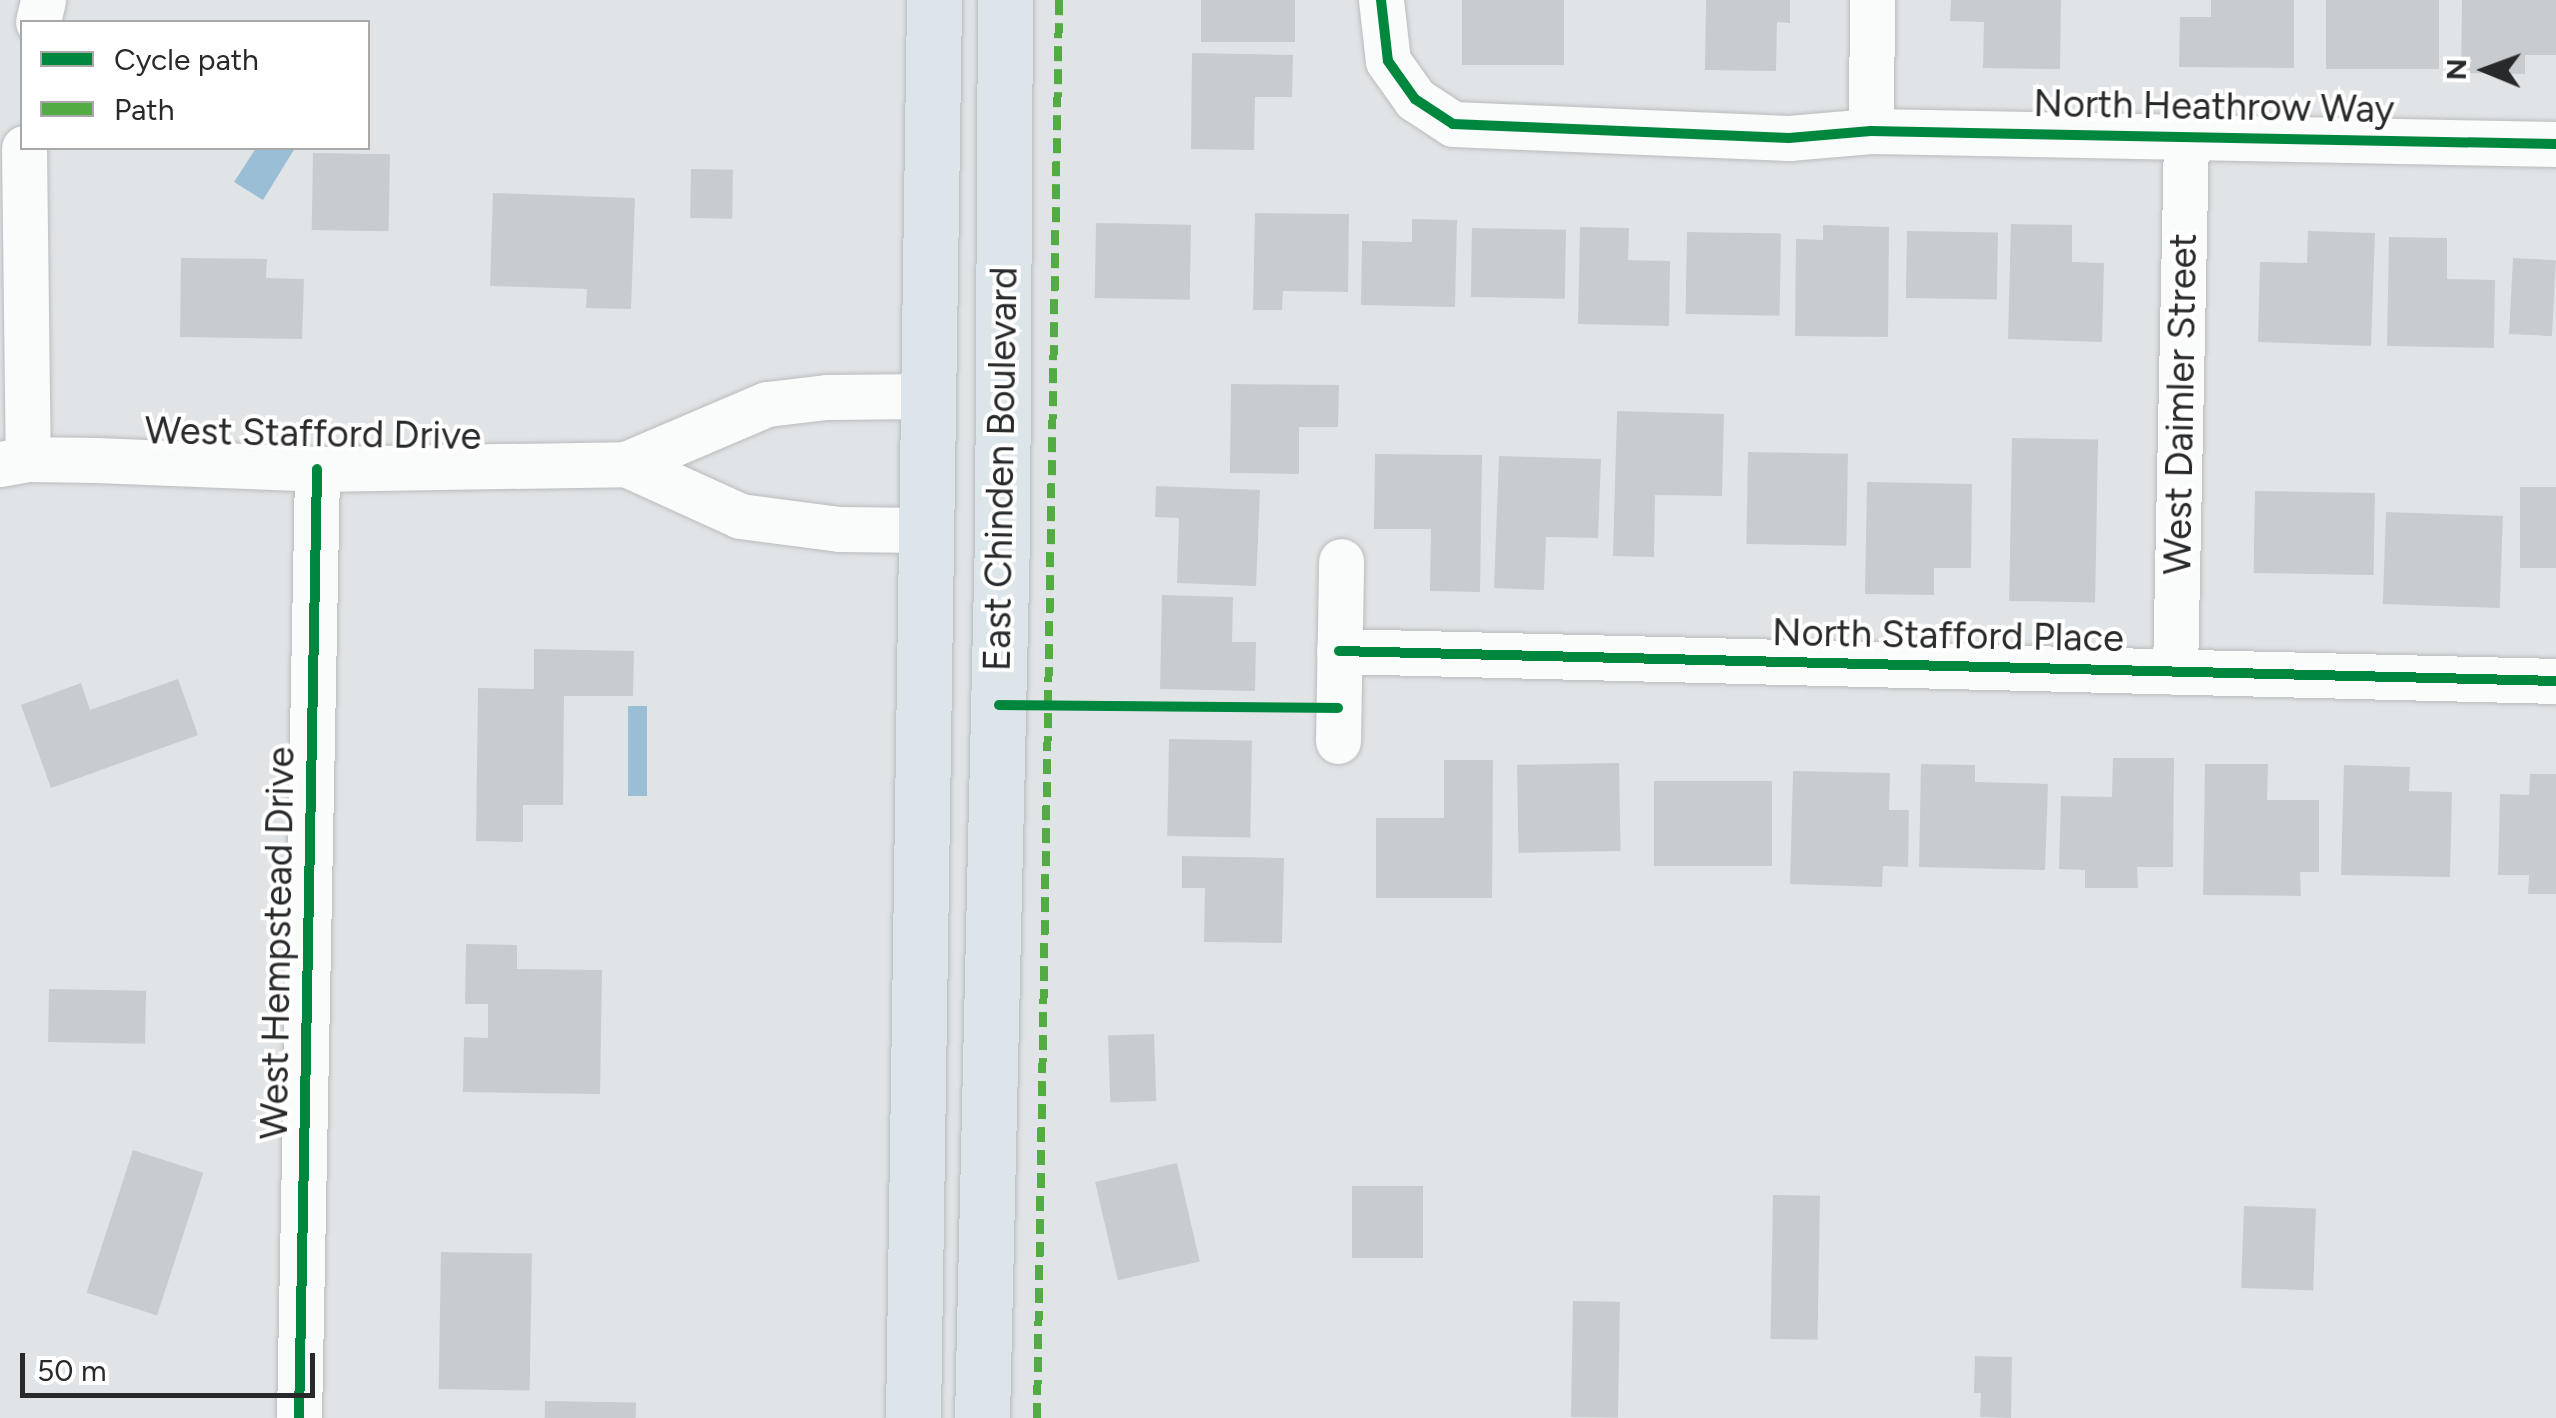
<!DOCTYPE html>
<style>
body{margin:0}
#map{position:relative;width:2556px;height:1418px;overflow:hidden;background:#e1e4e6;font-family:Figtree,sans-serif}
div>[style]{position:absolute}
.water>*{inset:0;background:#99bed6;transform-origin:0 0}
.building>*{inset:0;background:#c9ccce;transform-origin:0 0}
.roads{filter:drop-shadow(0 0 2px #b9bbbd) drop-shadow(0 0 2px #b9bbbd)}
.minor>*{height:45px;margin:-22.5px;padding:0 22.5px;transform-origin:22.5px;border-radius:22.5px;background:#fafbfb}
.major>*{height:55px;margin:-27.5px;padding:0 27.5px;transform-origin:27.5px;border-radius:27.5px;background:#dce5e9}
.quiet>*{height:8px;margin-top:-4px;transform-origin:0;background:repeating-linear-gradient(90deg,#53ab44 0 15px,transparent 0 23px)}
.cycleway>*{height:10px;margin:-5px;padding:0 5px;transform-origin:5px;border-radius:5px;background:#00873e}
span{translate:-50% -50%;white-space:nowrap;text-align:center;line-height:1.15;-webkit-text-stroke:8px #fff;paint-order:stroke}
.street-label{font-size:38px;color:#27292b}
.legend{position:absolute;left:20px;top:20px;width:350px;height:130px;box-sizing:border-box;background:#fff;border:2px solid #a9a9aa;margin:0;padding:12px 18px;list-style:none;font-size:30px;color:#27292b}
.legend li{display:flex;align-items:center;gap:20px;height:50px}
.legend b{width:50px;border:2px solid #a9a9aa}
.north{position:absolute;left:2436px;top:20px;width:100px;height:100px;-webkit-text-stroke:8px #fff;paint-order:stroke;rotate:271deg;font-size:28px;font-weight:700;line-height:40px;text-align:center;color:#27292b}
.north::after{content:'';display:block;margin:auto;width:35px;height:45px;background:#27292b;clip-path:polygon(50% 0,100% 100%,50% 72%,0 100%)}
.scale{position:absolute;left:20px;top:1353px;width:295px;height:45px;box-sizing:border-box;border:5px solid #27292b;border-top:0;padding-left:12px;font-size:30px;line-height:35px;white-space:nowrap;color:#27292b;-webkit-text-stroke:8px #fff;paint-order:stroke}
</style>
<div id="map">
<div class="water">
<div style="clip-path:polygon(256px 148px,295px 148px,263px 200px,234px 182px)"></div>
<div style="left:628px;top:706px;width:19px;height:90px"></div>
</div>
<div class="building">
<div style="left:1201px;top:0;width:94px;height:42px"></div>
<div style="left:1462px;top:0;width:102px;height:65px"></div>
<div style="clip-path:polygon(1706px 0,1790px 0,1790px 23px,1777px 22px,1776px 71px,1705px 70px)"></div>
<div style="clip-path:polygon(1951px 0,2061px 0,2060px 69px,1983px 68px,1984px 22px,1950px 21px)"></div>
<div style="clip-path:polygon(2211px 0,2294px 0,2294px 68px,2179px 67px,2180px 17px,2211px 17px)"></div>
<div style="left:2326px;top:0;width:113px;height:69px"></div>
<div style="clip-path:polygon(2462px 0,2556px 0,2556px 55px,2525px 55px,2525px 74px,2461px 73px)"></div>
<div style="clip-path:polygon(1192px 53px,1293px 55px,1292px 97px,1255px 97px,1254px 150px,1191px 149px)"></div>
<div style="left:313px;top:153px;width:77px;height:77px;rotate:1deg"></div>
<div style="left:691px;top:169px;width:42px;height:49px;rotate:1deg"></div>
<div style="clip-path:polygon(493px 193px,635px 198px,631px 309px,586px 308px,587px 289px,490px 286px)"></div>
<div style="clip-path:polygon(1255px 213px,1349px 214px,1348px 292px,1283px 291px,1282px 310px,1253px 310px)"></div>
<div style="clip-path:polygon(1412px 219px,1457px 220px,1455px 307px,1361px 305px,1362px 241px,1412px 242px)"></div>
<div style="left:1096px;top:223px;width:95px;height:75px;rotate:1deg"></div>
<div style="clip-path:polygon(2011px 224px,2072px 225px,2072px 262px,2104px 263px,2102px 342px,2008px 339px)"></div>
<div style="clip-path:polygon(1823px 225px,1889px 227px,1888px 337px,1795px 336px,1796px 239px,1823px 240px)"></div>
<div style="clip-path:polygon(1580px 227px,1629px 228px,1628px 260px,1670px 261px,1669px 326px,1578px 324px)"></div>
<div style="left:1472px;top:228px;width:94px;height:69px;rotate:1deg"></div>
<div style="left:1907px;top:231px;width:91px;height:67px;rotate:1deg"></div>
<div style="clip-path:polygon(2308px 231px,2375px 233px,2371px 346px,2258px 342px,2260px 262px,2307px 263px)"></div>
<div style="left:1687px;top:232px;width:94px;height:82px;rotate:1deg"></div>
<div style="clip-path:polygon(2389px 237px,2447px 238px,2447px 279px,2495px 280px,2494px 348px,2387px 346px)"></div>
<div style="clip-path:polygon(181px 258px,267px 259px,266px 278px,304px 279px,302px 339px,180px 337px)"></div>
<div style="left:2513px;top:258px;width:43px;height:76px;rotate:3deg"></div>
<div style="clip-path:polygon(1231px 384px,1339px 385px,1338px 427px,1299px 427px,1299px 474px,1230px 473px)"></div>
<div style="clip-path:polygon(1617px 411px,1724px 414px,1722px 496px,1655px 495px,1654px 557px,1613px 556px)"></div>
<div style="left:2012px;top:438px;width:86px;height:163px;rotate:1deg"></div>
<div style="left:1748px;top:452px;width:100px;height:92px;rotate:1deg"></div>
<div style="clip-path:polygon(1375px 454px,1482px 455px,1480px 592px,1430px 591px,1431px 529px,1374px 529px)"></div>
<div style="clip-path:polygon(1499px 456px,1601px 459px,1598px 538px,1546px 537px,1544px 590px,1494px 588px)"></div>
<div style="clip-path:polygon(1867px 482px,1972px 484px,1971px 568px,1934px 568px,1934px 595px,1865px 594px)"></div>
<div style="clip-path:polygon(1156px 486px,1260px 490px,1256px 586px,1177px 583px,1179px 518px,1155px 517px)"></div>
<div style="left:2520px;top:487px;width:36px;height:81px"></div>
<div style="left:2255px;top:491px;width:120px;height:82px;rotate:1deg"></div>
<div style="left:2386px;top:512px;width:117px;height:92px;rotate:2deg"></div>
<div style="clip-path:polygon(1162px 595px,1233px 597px,1232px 642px,1256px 642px,1255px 691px,1160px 689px)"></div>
<div style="clip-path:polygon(534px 649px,634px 651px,633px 696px,564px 696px,563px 805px,523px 805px,523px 842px,476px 841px,478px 688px,534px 689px)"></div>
<div style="clip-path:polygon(178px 679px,198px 735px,51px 788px,21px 705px,81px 683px,90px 710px)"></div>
<div style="left:1169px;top:739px;width:83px;height:97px;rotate:1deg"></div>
<div style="clip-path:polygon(2113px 758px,2174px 758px,2173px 867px,2137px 867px,2138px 888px,2085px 888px,2085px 870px,2059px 869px,2061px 796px,2112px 797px)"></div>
<div style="clip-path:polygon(1444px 760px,1493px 760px,1492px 898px,1376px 898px,1376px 818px,1444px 818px)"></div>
<div style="left:1619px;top:763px;width:88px;height:102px;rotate:89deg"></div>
<div style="clip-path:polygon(1921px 764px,1975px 765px,1975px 782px,2048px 784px,2045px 870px,1919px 867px)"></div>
<div style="clip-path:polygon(2205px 764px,2268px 764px,2267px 800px,2319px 800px,2319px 872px,2300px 872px,2301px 896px,2203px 895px)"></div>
<div style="clip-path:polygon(2344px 765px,2410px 767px,2409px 791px,2452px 792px,2450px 877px,2341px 875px)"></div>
<div style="clip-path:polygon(1793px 771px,1890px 773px,1889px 810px,1909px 810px,1908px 867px,1883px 866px,1882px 887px,1790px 884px)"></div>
<div style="clip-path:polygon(2530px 774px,2556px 774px,2556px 894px,2528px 894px,2529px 875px,2498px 875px,2500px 794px,2529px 795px)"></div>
<div style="left:1654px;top:781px;width:118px;height:85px"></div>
<div style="clip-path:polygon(1182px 856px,1284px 858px,1282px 943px,1204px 942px,1205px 888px,1182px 888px)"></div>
<div style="clip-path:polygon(466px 944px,517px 945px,517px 969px,602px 970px,600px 1094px,463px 1092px,464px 1037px,488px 1038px,488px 1004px,465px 1004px)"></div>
<div style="left:49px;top:989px;width:97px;height:53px;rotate:1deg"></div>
<div style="left:1154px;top:1034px;width:67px;height:46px;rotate:88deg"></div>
<div style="left:133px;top:1150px;width:74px;height:150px;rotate:18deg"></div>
<div style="left:1177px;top:1163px;width:101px;height:84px;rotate:77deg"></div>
<div style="left:1352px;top:1186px;width:71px;height:72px"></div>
<div style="left:1773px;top:1195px;width:47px;height:144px;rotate:1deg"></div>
<div style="left:2244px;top:1206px;width:72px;height:82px;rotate:2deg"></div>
<div style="left:441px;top:1252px;width:91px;height:137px;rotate:1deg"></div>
<div style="left:1573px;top:1301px;width:47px;height:116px;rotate:1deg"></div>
<div style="clip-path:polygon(1975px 1356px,2012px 1357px,2011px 1418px,1980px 1417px,1981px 1393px,1974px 1393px)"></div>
<div style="left:545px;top:1401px;width:91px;height:17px;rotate:1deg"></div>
</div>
<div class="roads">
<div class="minor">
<div style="left:1381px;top:0;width:61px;rotate:83.5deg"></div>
<div style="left:1388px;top:61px;width:47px;rotate:54.6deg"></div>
<div style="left:1415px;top:99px;width:45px;rotate:33.3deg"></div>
<div style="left:1453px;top:124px;width:336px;rotate:2.4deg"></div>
<div style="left:1789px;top:138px;width:82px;rotate:-4.9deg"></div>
<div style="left:1871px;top:131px;width:685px;rotate:1.09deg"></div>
<div style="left:38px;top:22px;width:23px;rotate:-77deg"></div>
<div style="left:1871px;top:131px;width:131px;rotate:-89.6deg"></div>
<div style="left:24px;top:148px;width:311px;rotate:89.3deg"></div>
<div style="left:0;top:464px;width:28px;rotate:-10deg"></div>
<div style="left:28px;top:459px;width:68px;rotate:0.8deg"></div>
<div style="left:96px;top:460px;width:221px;rotate:2.3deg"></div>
<div style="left:317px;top:469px;width:309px;rotate:-0.9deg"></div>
<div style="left:626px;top:464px;width:153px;rotate:-23.1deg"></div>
<div style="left:767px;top:404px;width:60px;rotate:-6.7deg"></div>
<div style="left:827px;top:397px;width:104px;rotate:-0.6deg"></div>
<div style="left:626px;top:464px;width:125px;rotate:24.5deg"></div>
<div style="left:740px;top:516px;width:100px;rotate:7.5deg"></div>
<div style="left:839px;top:529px;width:89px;rotate:0.6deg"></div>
<div style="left:1339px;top:651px;width:1217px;rotate:1.41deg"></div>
<div style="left:2175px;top:672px;width:535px;rotate:-88.82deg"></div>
<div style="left:1338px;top:741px;width:180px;rotate:-89deg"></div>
<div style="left:299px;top:1418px;width:949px;rotate:-88.91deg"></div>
</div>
<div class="major">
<div style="left:913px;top:1418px;width:1418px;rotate:-89.15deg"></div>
<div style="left:982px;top:1418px;width:882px;rotate:-88.7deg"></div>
<div style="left:1002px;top:536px;width:536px;rotate:-89.68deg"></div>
</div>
</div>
<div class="quiet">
<div style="left:1037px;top:1418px;width:1418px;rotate:-89.11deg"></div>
</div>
<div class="cycleway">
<div style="left:1381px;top:0;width:61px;rotate:83.5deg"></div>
<div style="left:1388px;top:61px;width:47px;rotate:54.6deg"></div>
<div style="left:1415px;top:99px;width:45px;rotate:33.3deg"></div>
<div style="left:1453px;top:124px;width:336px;rotate:2.4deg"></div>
<div style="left:1789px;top:138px;width:82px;rotate:-4.9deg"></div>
<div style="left:1871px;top:131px;width:685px;rotate:1.09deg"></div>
<div style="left:1339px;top:651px;width:1217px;rotate:1.41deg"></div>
<div style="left:999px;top:705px;width:339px;rotate:0.5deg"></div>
<div style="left:299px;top:1418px;width:949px;rotate:-88.91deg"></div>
</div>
<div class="street-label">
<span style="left:2214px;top:107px;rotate:1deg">North Heathrow Way</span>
<span style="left:2181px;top:404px;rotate:-89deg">West Daimler Street</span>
<span style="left:313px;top:434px;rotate:1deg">West Stafford Drive</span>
<span style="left:1001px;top:469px;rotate:-89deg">East Chinden Boulevard</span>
<span style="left:1948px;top:636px;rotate:1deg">North Stafford Place</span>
<span style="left:278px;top:943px;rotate:-89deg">West Hempstead Drive</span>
</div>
<ul class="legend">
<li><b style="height:12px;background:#00873e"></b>Cycle path</li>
<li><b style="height:12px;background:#53ab44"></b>Path</li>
</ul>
<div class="north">N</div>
<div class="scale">50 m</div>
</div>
